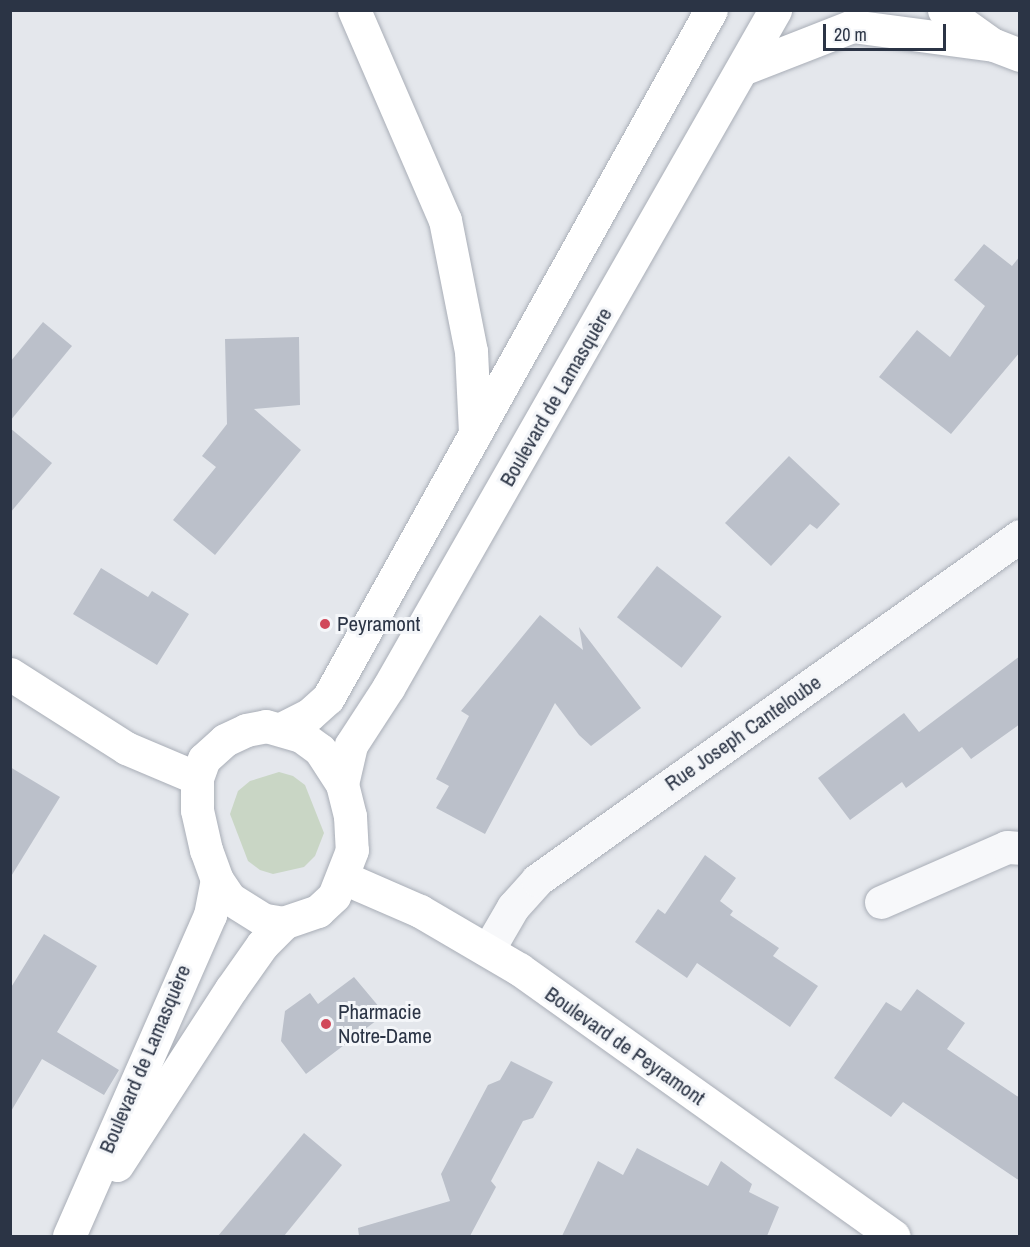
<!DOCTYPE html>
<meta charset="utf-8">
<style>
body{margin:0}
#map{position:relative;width:1030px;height:1247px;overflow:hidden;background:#e4e7ec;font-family:"Archivo Narrow",sans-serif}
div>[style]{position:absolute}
.green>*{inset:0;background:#c9d6c5}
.building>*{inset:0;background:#bbc0ca;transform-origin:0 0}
.roads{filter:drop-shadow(0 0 2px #a9aeb7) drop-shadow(0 0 2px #a9aeb7)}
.street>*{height:33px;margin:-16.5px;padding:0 16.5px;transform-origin:16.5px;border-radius:16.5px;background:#f7f8fa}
.secondary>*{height:33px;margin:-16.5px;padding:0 16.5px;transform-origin:16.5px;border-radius:16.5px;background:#fff}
.highway>*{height:33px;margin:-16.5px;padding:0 16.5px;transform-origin:16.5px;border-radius:16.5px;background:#fff}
.dots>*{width:16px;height:16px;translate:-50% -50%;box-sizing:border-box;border:3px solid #f4f6f9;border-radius:50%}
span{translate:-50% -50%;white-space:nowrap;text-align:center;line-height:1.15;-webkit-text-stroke:6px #f4f6f9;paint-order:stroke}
.street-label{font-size:21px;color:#2b3445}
.poi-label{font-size:21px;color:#2b3445}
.left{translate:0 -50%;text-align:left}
.frame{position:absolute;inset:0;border:12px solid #2b3445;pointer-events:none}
.scale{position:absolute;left:823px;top:24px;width:123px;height:27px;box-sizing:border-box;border:3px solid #2b3445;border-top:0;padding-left:8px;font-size:18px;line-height:21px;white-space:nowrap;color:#2b3445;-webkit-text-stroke:4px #f4f6f9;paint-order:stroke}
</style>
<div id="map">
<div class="green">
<div style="clip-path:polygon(279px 772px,293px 776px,305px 785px,324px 833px,315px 856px,304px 867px,273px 874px,260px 870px,248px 861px,230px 814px,238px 791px,250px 781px)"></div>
</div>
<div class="building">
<div style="clip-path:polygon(984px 244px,1012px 266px,1020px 256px,1020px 352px,951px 434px,879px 377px,917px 330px,950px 357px,985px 306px,954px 280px)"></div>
<div style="clip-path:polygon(43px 322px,72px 346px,10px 421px,10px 362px)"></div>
<div style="clip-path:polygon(299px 337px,300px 405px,254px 409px,301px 450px,215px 555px,173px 520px,216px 467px,202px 456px,227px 424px,225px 339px)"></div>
<div style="clip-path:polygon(10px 428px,52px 463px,10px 513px)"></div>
<div style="clip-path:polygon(789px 456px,840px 504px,817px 529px,810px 524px,771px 566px,725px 523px)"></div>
<div style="left:657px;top:566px;width:82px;height:65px;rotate:38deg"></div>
<div style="clip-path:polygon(101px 568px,148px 597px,152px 591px,189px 614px,157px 665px,73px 614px)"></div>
<div style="clip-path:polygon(540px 615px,583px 650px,579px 627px,641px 708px,591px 746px,579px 735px,555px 703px,485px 834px,436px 808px,449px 786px,436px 779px,469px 716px,461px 711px)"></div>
<div style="clip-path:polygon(1020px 656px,1020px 724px,971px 759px,962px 747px,906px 788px,902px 782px,850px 820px,818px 778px,904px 713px,919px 732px)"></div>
<div style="clip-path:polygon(10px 767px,60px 797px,10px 878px)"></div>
<div style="clip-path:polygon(705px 855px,736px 878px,720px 901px,733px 911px,730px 915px,779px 948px,773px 956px,818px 986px,790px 1027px,697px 963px,687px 978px,635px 942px,658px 909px,665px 914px)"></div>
<div style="clip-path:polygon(44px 934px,97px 966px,57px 1032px,119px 1070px,104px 1095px,42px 1059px,10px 1113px,10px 989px)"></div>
<div style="clip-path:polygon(354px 977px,385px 1014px,306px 1074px,281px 1041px,285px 1011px,310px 993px,318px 1004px)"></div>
<div style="clip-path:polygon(917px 989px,965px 1023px,947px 1049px,1020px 1098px,1020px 1181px,903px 1102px,891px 1117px,834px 1078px,886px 1002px,901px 1011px)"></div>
<div style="clip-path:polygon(511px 1061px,553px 1082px,533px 1118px,523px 1121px,500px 1164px,491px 1181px,496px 1187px,470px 1236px,359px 1236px,358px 1228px,450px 1201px,441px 1174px,488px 1085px,500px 1080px)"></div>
<div style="clip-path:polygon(304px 1133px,342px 1165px,284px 1236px,218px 1236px)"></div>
<div style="clip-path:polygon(637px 1148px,708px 1186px,721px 1161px,752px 1184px,749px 1192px,779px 1207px,767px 1236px,562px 1236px,598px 1161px,623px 1175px)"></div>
</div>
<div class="roads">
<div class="street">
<div style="left:881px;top:902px;width:137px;rotate:-23.6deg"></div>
<div style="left:1007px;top:847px;width:13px;rotate:4deg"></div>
<div style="left:488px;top:950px;width:50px;rotate:-59.8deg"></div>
<div style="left:513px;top:907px;width:36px;rotate:-48deg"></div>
<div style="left:537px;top:880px;width:593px;rotate:-35.46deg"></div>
</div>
<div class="secondary">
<div style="left:10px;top:674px;width:138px;rotate:32.5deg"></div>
<div style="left:126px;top:748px;width:77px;rotate:22.9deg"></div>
<div style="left:266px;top:726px;width:36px;rotate:16deg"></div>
<div style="left:301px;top:736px;width:24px;rotate:36deg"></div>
<div style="left:320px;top:750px;width:40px;rotate:57.1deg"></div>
<div style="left:342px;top:784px;width:33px;rotate:76deg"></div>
<div style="left:350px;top:816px;width:34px;rotate:87deg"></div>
<div style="left:352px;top:850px;width:49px;rotate:111.4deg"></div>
<div style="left:334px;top:896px;width:22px;rotate:137deg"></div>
<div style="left:318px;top:911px;width:36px;rotate:161deg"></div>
<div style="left:284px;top:923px;width:20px;rotate:-171deg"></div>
<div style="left:264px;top:920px;width:40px;rotate:-148deg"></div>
<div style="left:230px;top:899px;width:23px;rotate:-124deg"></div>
<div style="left:217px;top:880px;width:32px;rotate:-110deg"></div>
<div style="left:206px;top:850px;width:41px;rotate:-102.7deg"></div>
<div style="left:197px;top:810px;width:32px;rotate:-90deg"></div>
<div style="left:197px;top:778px;width:20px;rotate:-70deg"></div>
<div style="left:204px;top:759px;width:28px;rotate:-42deg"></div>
<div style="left:225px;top:740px;width:23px;rotate:-25deg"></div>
<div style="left:246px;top:730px;width:20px;rotate:-11deg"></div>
<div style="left:281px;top:729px;width:31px;rotate:-27deg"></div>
<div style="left:309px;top:715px;width:25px;rotate:-42deg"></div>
<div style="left:328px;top:698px;width:787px;rotate:-60.9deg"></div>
<div style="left:342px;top:784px;width:40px;rotate:-77deg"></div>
<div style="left:351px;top:745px;width:68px;rotate:-57deg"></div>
<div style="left:388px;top:688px;width:781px;rotate:-60.28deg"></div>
<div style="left:344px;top:878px;width:83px;rotate:23.5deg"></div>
<div style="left:420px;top:911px;width:115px;rotate:30.4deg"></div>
<div style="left:519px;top:969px;width:460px;rotate:35.5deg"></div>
<div style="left:117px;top:1165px;width:210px;rotate:-57.1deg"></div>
<div style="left:231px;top:989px;width:54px;rotate:-54.8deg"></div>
<div style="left:262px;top:945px;width:31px;rotate:-45deg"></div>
<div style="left:69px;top:1236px;width:351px;rotate:-66.3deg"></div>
<div style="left:210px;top:915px;width:36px;rotate:-79deg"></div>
</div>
<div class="highway">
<div style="left:354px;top:10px;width:229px;rotate:66.6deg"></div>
<div style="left:445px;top:220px;width:134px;rotate:78.8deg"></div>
<div style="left:471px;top:351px;width:83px;rotate:87.2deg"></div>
<div style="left:944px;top:10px;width:55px;rotate:35.4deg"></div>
<div style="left:745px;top:68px;width:115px;rotate:-21.4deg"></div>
<div style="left:852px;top:26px;width:143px;rotate:7.6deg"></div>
<div style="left:994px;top:45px;width:28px;rotate:21deg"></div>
</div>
</div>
<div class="dots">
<div style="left:325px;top:624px;background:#d1495b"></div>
<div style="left:326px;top:1024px;background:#d1495b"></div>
</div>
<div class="street-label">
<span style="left:556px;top:397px;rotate:-60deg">Boulevard de Lamasquère</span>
<span style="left:743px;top:733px;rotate:-35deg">Rue Joseph Canteloube</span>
<span style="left:625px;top:1046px;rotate:35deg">Boulevard de Peyramont</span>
<span style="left:145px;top:1059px;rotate:-67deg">Boulevard de Lamasquère</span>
</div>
<div class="poi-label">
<span class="left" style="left:337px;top:624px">Peyramont</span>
<span class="left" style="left:338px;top:1024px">Pharmacie<br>Notre-Dame</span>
</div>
<div class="frame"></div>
<div class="scale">20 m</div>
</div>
